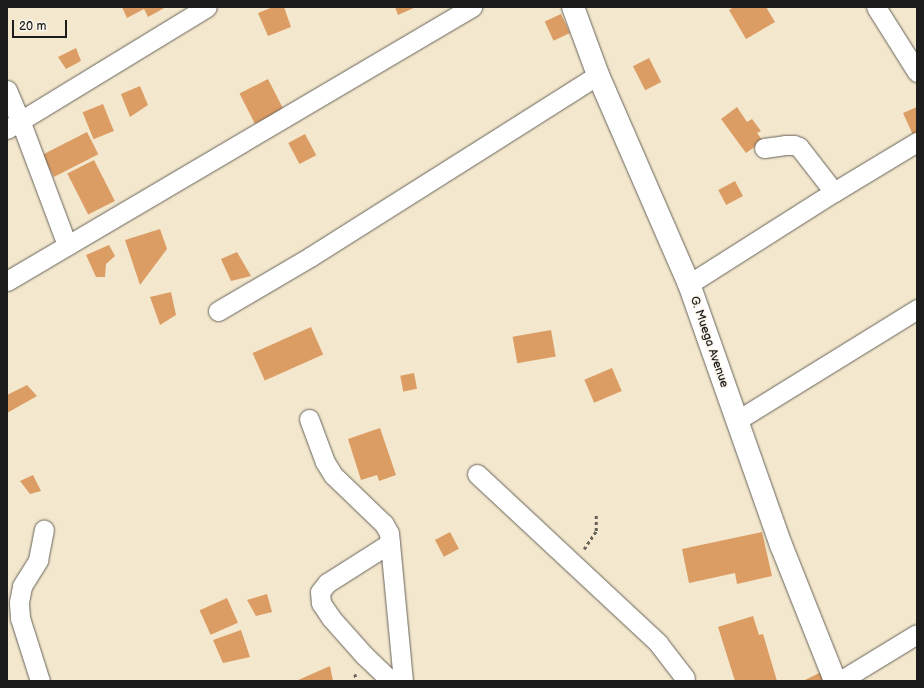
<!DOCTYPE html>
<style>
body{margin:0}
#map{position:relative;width:924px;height:688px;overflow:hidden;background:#f3e7cd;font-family:"Balsamiq Sans",sans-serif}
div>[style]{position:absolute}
.building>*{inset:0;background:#dc9d64;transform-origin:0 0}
.path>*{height:2.5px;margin-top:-1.25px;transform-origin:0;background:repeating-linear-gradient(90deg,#67635a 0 3px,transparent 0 6px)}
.roads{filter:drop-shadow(0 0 1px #67635a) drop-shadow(0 0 1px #67635a)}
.minor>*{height:19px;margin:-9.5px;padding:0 9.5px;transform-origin:9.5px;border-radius:9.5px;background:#fff}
.tertiary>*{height:22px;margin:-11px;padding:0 11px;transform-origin:11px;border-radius:11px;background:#fff}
span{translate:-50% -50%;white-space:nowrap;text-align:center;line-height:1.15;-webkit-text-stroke:3px #fbf7ec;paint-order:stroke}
.street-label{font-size:12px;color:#1c1c1c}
.frame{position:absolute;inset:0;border:8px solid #1c1c1c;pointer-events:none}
.scale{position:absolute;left:12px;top:20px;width:55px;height:18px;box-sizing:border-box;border:2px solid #1c1c1c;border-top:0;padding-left:5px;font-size:12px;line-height:14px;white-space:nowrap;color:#1c1c1c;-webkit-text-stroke:3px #fbf7ec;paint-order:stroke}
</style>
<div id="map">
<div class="building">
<div style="clip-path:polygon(122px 7px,166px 7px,148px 17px,144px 9px,127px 18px)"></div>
<div style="clip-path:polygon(273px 7px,284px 7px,291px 27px,268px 36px,258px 13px)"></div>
<div style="clip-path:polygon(395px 7px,416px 7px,398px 15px)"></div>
<div style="clip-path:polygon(734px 7px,766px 7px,775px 22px,746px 39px,729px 10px)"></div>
<div style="left:561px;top:14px;width:21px;height:18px;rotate:65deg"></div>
<div style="clip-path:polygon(76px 48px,81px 61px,66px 69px,58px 57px)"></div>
<div style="left:649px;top:58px;width:27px;height:18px;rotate:63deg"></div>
<div style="left:268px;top:79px;width:34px;height:32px;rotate:63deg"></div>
<div style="clip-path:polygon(140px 86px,148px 105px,130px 117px,121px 94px)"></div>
<div style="left:103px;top:104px;width:29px;height:22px;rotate:68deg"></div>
<div style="clip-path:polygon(737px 107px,747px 122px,752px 119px,761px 131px,757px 133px,763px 141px,746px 153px,721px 119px)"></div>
<div style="clip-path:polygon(917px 107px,917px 135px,914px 137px,903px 113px)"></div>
<div style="left:87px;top:132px;width:25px;height:50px;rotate:63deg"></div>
<div style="left:305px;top:134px;width:24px;height:19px;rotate:62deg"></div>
<div style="left:94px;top:160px;width:46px;height:30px;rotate:63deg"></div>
<div style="left:735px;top:181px;width:17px;height:19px;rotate:62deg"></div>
<div style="clip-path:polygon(160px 229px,167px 249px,140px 285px,125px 240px)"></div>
<div style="clip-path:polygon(109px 245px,115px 256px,106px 264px,105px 277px,96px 277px,86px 255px)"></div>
<div style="clip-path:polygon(237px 252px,251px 276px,231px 281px,221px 259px)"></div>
<div style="clip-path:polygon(171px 292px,176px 315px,160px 325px,150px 297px)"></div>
<div style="left:311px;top:327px;width:30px;height:64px;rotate:66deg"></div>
<div style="left:551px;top:330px;width:27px;height:39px;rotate:80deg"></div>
<div style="left:612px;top:368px;width:25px;height:30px;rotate:67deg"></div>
<div style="left:414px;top:373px;width:16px;height:14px;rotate:79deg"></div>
<div style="clip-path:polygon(27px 385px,37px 396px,7px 413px,7px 395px)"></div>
<div style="clip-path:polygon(380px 428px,396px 475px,379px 481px,377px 475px,361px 480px,348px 439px)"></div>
<div style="clip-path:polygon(33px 475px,41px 491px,30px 494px,20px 481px)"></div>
<div style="left:450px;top:532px;width:19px;height:17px;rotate:62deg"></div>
<div style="clip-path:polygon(762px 532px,772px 576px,737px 584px,735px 573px,689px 583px,682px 549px)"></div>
<div style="clip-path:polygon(267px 594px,272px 612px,256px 616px,247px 600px)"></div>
<div style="left:227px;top:598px;width:27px;height:30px;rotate:66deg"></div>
<div style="clip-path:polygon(753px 616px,759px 635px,763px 634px,777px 681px,735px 681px,718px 627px)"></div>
<div style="clip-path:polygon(241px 630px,250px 657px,223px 663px,213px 640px)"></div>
<div style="clip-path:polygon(330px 666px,333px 681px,296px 681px)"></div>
<div style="clip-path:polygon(823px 671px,826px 681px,803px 681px)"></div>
</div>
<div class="path">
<div style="left:584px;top:549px;width:22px;rotate:-56deg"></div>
<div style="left:596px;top:531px;width:16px;rotate:-90deg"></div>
<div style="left:355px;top:674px;width:7px;rotate:74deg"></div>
</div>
<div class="roads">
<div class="minor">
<div style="left:876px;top:7px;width:77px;rotate:57.8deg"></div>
<div style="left:7px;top:90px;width:33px;rotate:67deg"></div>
<div style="left:20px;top:120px;width:134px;rotate:69.4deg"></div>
<div style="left:7px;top:129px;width:234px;rotate:-31.4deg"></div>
<div style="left:764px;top:148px;width:21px;rotate:-8deg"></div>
<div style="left:785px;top:145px;width:9px"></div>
<div style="left:794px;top:145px;width:5px;rotate:22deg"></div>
<div style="left:799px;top:147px;width:57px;rotate:52.1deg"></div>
<div style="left:7px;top:281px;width:540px;rotate:-30.51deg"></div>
<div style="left:689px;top:284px;width:172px;rotate:-32.4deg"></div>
<div style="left:834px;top:192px;width:97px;rotate:-31.1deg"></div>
<div style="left:218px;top:311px;width:107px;rotate:-30.4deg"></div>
<div style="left:310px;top:257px;width:341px;rotate:-32.3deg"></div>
<div style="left:309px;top:419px;width:46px;rotate:69.6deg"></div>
<div style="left:325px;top:462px;width:15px;rotate:58deg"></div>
<div style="left:333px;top:475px;width:71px;rotate:43.9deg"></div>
<div style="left:384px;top:524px;width:10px;rotate:61deg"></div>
<div style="left:389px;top:533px;width:149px;rotate:84.6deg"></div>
<div style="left:736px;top:421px;width:213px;rotate:-31.7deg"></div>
<div style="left:477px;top:474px;width:248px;rotate:43deg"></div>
<div style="left:658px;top:643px;width:44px;rotate:52.4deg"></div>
<div style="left:390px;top:543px;width:75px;rotate:147.6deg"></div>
<div style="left:327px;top:583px;width:11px;rotate:128deg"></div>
<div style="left:320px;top:592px;width:11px;rotate:85deg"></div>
<div style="left:321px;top:603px;width:18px;rotate:56deg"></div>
<div style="left:331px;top:618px;width:50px;rotate:48.3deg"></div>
<div style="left:364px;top:655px;width:37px;rotate:44deg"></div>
<div style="left:40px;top:681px;width:66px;rotate:-107.6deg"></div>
<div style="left:20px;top:618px;width:16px;rotate:-94deg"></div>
<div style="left:19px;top:602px;width:16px;rotate:-79deg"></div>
<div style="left:22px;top:586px;width:31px;rotate:-58deg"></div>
<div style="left:38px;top:560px;width:31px;rotate:-79deg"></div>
<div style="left:840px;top:681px;width:90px;rotate:-31.4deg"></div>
</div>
<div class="tertiary">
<div style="left:573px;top:7px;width:72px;rotate:69.8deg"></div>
<div style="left:598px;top:75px;width:228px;rotate:66.5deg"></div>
<div style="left:689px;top:284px;width:277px;rotate:70.6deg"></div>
<div style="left:781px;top:545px;width:146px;rotate:68.3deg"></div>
</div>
</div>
<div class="street-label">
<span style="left:709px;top:342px;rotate:71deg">G. Muega Avenue</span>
</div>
<div class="frame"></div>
<div class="scale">20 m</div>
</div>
